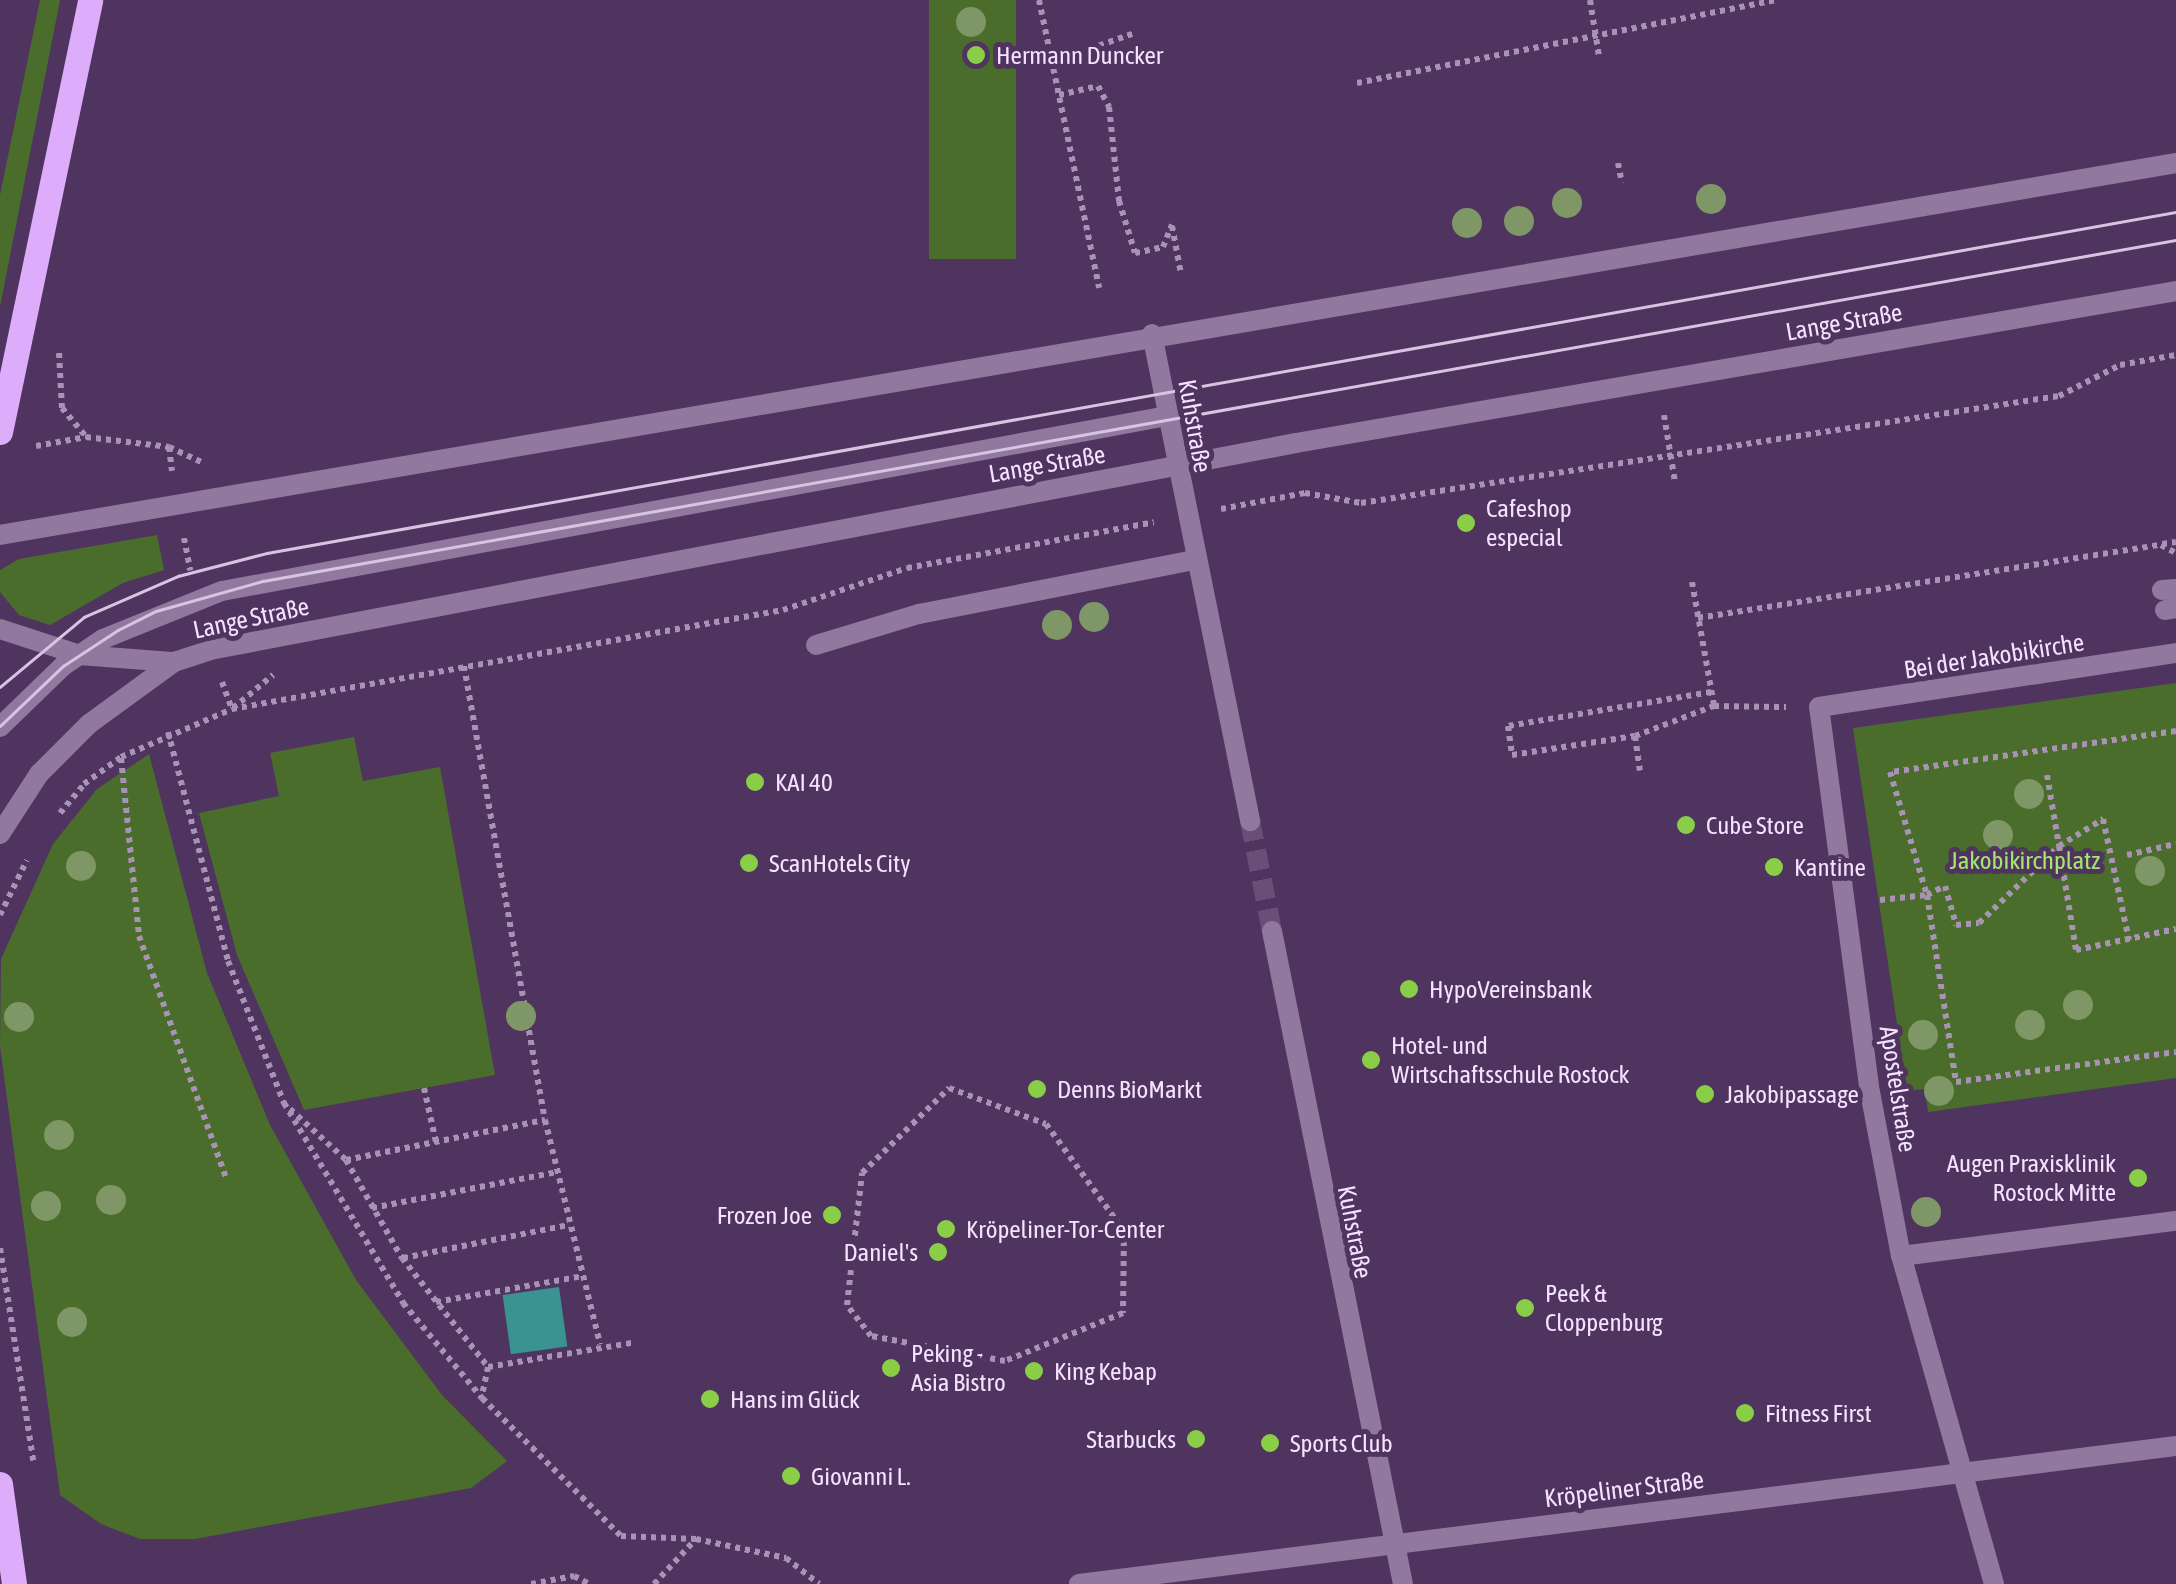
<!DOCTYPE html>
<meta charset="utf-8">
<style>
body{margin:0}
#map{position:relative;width:2176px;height:1584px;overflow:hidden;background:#503460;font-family:"Asap Condensed",sans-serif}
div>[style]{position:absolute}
.green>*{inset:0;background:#4a6d2c;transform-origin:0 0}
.water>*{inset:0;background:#3a9390;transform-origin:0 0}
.street-tunnel>*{height:20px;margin-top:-10px;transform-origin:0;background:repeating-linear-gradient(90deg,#694e78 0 20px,transparent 0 30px)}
.path>*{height:6px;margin-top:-3px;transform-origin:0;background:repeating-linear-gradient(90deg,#a892b5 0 5px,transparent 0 10px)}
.lane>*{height:20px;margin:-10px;padding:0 10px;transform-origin:10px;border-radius:10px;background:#90789f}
.street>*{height:20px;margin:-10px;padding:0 10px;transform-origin:10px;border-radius:10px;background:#90789f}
.primary>*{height:25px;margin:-12.5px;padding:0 12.5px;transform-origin:12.5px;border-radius:12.5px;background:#ddacfb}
.tram>*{height:2.5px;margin:-1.25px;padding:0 1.25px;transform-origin:1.25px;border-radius:1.25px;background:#d7c4e2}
.trees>*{width:30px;height:30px;margin:-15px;border-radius:50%;background:#7f9666}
.dots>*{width:28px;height:28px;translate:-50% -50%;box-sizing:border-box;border:5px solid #503460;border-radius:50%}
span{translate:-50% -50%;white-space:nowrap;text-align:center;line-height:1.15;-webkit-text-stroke:10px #503460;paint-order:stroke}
.poi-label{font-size:25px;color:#f4e3fe}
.left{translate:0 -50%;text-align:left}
.right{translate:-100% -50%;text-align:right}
.street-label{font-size:25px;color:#f4e3fe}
.park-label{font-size:25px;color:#a5e76b}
</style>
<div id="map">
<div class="green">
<div style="clip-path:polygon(40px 0,60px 0,0 307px,0 195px)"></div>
<div style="left:929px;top:0;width:87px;height:259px"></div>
<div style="clip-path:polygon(157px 535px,164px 570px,123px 583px,50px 625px,19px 615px,0 592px,0 570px,19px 559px)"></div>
<div style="clip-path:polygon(2176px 683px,2176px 1078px,1928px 1112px,1925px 1089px,1907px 1091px,1853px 728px)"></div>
<div style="clip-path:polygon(354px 737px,363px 781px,440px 767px,495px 1075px,304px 1110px,237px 955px,199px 813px,279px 796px,270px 753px)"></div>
<div style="clip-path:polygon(149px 754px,207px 973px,270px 1125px,356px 1280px,442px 1395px,507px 1461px,471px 1488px,195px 1539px,140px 1539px,101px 1524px,60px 1495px,0 1046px,1px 959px,53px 844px,97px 789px)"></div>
</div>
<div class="water">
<div style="left:559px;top:1287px;width:60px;height:57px;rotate:82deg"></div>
</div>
<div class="street-tunnel">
<div style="left:1250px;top:821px;width:112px;rotate:78.7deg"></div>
</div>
<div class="path">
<div style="left:1039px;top:0;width:294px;rotate:78.2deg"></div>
<div style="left:1590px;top:0;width:57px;rotate:80.9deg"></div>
<div style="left:1052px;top:62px;width:88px;rotate:-19.3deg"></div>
<div style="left:1357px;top:83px;width:427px;rotate:-11.2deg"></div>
<div style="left:1059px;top:95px;width:40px;rotate:-13deg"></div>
<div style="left:1098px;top:86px;width:24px;rotate:62deg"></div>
<div style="left:1109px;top:107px;width:95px;rotate:83.9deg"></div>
<div style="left:1119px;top:201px;width:54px;rotate:72.9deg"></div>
<div style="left:1135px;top:253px;width:29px;rotate:-12deg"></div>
<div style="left:1163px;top:247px;width:24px;rotate:-68deg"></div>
<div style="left:1618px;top:163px;width:20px;rotate:79deg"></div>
<div style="left:1172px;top:226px;width:49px;rotate:79.4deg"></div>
<div style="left:59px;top:353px;width:55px;rotate:86.9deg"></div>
<div style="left:62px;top:408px;width:38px;rotate:50deg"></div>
<div style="left:1664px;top:415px;width:68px;rotate:80.7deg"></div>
<div style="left:36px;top:446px;width:51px;rotate:-10.2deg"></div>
<div style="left:86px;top:437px;width:84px;rotate:6.9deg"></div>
<div style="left:169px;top:447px;width:38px;rotate:25deg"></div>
<div style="left:169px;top:447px;width:24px;rotate:83deg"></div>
<div style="left:1221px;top:509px;width:86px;rotate:-10.8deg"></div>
<div style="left:1305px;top:493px;width:57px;rotate:10.1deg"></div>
<div style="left:1361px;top:503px;width:706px;rotate:-8.72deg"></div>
<div style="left:2059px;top:396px;width:68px;rotate:-26.9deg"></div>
<div style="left:2120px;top:365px;width:57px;rotate:-10.1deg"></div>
<div style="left:184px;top:538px;width:33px;rotate:79deg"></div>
<div style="left:2162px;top:544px;width:14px;rotate:-8deg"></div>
<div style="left:1692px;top:582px;width:126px;rotate:79.9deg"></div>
<div style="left:1714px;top:706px;width:72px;rotate:0.8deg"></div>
<div style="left:1698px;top:618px;width:469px;rotate:-9deg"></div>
<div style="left:2161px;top:545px;width:15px;rotate:28deg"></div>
<div style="left:464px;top:666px;width:461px;rotate:79.9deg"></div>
<div style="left:545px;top:1120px;width:231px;rotate:76.2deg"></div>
<div style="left:222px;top:682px;width:29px;rotate:70deg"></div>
<div style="left:1711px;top:692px;width:206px;rotate:170.5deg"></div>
<div style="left:1508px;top:726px;width:29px;rotate:82deg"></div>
<div style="left:1512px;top:755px;width:124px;rotate:-8.8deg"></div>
<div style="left:1635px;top:736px;width:85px;rotate:-20.8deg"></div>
<div style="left:233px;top:708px;width:52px;rotate:-39.5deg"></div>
<div style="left:2176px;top:731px;width:289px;rotate:171.8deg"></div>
<div style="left:1890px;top:772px;width:128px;rotate:73.3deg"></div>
<div style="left:1927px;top:895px;width:20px;rotate:-27deg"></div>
<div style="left:1945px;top:886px;width:41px;rotate:74.2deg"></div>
<div style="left:1956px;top:925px;width:23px;rotate:-5deg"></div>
<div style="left:1979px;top:923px;width:111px;rotate:-43.9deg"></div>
<div style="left:2059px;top:846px;width:105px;rotate:80.7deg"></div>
<div style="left:2076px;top:950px;width:102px;rotate:-11.9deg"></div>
<div style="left:168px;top:732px;width:237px;rotate:75.3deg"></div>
<div style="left:228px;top:961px;width:153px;rotate:68.5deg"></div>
<div style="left:284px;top:1103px;width:233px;rotate:59.2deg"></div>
<div style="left:403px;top:1303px;width:124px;rotate:50.3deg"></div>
<div style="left:482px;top:1398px;width:196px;rotate:44.8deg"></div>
<div style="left:621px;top:1536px;width:75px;rotate:2.3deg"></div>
<div style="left:1635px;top:736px;width:35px;rotate:82deg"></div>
<div style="left:121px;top:758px;width:179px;rotate:84.2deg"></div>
<div style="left:139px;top:936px;width:257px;rotate:70.2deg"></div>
<div style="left:2047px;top:775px;width:72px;rotate:80.4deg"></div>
<div style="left:2059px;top:846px;width:52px;rotate:-31.5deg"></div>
<div style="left:2103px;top:819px;width:124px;rotate:77.9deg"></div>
<div style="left:60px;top:813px;width:38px;rotate:-50deg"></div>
<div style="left:84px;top:784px;width:46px;rotate:-36.1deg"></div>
<div style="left:121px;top:757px;width:121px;rotate:-23.4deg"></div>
<div style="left:232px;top:709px;width:560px;rotate:-10.19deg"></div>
<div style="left:783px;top:610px;width:131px;rotate:-18.7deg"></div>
<div style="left:907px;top:568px;width:251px;rotate:-10.5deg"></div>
<div style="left:2127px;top:855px;width:50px;rotate:-12.7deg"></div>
<div style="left:1880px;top:900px;width:47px;rotate:-6.1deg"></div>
<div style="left:1927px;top:895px;width:189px;rotate:81.2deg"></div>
<div style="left:1956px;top:1082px;width:222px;rotate:-7.8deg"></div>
<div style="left:0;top:915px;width:61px;rotate:-63.9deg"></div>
<div style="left:424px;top:1088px;width:55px;rotate:77.5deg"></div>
<div style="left:949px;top:1088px;width:103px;rotate:20.4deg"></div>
<div style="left:1046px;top:1124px;width:132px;rotate:53.9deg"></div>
<div style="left:1124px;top:1231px;width:82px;rotate:90.7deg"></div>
<div style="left:1123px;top:1313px;width:127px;rotate:157.9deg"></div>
<div style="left:1005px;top:1361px;width:136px;rotate:-169.4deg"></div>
<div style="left:871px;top:1336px;width:39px;rotate:-128deg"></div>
<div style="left:847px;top:1305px;width:133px;rotate:-83.5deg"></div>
<div style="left:862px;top:1173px;width:122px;rotate:-44.3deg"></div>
<div style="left:290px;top:1109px;width:76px;rotate:42.3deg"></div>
<div style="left:346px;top:1160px;width:113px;rotate:60.3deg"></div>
<div style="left:402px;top:1258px;width:139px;rotate:51.7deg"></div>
<div style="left:488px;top:1367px;width:30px;rotate:102deg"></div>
<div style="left:346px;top:1160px;width:203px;rotate:-11.4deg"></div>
<div style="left:372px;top:1208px;width:188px;rotate:-11deg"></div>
<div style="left:0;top:1248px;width:219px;rotate:81.1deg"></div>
<div style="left:403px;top:1258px;width:168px;rotate:-11.3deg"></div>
<div style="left:436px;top:1302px;width:149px;rotate:-10deg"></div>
<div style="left:488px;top:1367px;width:146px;rotate:-9.5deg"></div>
<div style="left:531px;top:1584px;width:44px;rotate:-10.5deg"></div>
<div style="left:574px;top:1576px;width:17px;rotate:28deg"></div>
<div style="left:654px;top:1584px;width:62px;rotate:-47deg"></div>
<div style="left:696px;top:1539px;width:92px;rotate:11.9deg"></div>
<div style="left:786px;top:1558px;width:42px;rotate:38.2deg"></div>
</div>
<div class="lane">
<div style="left:2162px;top:590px;width:14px;rotate:-4deg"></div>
<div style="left:2165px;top:610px;width:11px;rotate:-10deg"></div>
<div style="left:816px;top:645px;width:108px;rotate:-16.8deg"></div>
<div style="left:919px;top:614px;width:279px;rotate:-11.1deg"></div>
<div style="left:0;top:727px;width:88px;rotate:-44.1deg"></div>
<div style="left:63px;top:666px;width:48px;rotate:-34deg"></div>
<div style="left:103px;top:639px;width:128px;rotate:-22deg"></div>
<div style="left:222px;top:591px;width:961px;rotate:-10.49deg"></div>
</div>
<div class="street">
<div style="left:1152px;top:334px;width:497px;rotate:78.6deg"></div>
<div style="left:0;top:535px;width:2208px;rotate:-9.7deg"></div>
<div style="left:0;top:629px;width:84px;rotate:18deg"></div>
<div style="left:80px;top:655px;width:92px;rotate:4.4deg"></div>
<div style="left:0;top:834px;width:72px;rotate:-57deg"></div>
<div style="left:39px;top:774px;width:71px;rotate:-45deg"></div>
<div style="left:89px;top:724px;width:105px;rotate:-36.1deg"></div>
<div style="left:174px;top:662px;width:38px;rotate:-18deg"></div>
<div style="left:210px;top:650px;width:1106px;rotate:-10.79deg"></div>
<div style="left:1296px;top:443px;width:893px;rotate:-9.8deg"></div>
<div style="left:1272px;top:931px;width:666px;rotate:78.66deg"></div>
<div style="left:1901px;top:1256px;width:277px;rotate:-7.3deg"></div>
<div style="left:1079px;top:1584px;width:1106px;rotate:-7.17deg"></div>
<div style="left:1994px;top:1584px;width:341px;rotate:-105.8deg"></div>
<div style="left:1901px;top:1256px;width:173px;rotate:-100.7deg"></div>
<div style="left:1869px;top:1086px;width:382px;rotate:-97.5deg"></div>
<div style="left:1819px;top:707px;width:361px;rotate:-8.6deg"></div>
</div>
<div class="primary">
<div style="left:0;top:432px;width:441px;rotate:-78.2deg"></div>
<div style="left:0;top:1484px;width:101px;rotate:82deg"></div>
</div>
<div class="tram">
<div style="left:0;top:687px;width:109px;rotate:-39.8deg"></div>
<div style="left:84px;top:617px;width:103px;rotate:-23.6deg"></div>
<div style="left:178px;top:576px;width:92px;rotate:-14.5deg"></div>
<div style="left:267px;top:553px;width:1939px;rotate:-10.13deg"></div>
<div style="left:0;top:726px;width:87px;rotate:-43.6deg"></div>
<div style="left:63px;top:666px;width:66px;rotate:-33.2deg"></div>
<div style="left:118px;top:630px;width:42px;rotate:-26.6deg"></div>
<div style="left:156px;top:611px;width:111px;rotate:-15.7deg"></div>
<div style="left:263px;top:581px;width:1943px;rotate:-10.11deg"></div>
</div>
<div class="trees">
<div style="left:971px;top:22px"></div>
<div style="left:1711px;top:199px"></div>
<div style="left:1567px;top:203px"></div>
<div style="left:1519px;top:221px"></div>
<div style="left:1467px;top:223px"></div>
<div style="left:1094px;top:617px"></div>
<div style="left:1057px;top:625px"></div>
<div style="left:2029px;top:794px"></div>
<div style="left:1998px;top:835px"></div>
<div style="left:81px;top:866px"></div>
<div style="left:2150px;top:871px"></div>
<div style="left:2078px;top:1005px"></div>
<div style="left:521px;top:1016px"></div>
<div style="left:19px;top:1017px"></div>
<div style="left:2030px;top:1025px"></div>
<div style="left:1923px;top:1035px"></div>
<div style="left:1939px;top:1091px"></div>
<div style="left:59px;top:1135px"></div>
<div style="left:111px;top:1200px"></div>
<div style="left:46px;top:1206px"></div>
<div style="left:1926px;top:1212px"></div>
<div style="left:72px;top:1322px"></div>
</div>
<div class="dots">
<div style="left:976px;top:55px;background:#8ace47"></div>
<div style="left:1466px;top:523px;background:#8ace47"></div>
<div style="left:755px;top:782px;background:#8ace47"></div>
<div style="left:1686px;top:825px;background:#8ace47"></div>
<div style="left:749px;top:863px;background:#8ace47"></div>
<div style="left:1774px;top:867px;background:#8ace47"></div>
<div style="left:1409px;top:989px;background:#8ace47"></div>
<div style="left:1371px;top:1060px;background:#8ace47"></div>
<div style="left:1037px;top:1089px;background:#8ace47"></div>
<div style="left:1705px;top:1094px;background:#8ace47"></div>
<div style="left:2138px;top:1178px;background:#8ace47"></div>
<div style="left:832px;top:1215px;background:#8ace47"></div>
<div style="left:946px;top:1229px;background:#8ace47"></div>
<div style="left:938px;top:1252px;background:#8ace47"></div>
<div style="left:1525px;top:1308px;background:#8ace47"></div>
<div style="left:891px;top:1368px;background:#8ace47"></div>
<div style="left:1034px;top:1371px;background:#8ace47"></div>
<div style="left:710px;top:1399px;background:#8ace47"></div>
<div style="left:1745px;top:1413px;background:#8ace47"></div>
<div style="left:1196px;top:1439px;background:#8ace47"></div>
<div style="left:1270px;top:1443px;background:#8ace47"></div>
<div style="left:791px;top:1476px;background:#8ace47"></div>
</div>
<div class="poi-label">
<span class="left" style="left:996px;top:55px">Hermann Duncker</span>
<span class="left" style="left:1486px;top:523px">Cafeshop<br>especial</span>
<span class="left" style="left:775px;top:782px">KAI 40</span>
<span class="left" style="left:1706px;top:825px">Cube Store</span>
<span class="left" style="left:769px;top:863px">ScanHotels City</span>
<span class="left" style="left:1794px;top:867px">Kantine</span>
<span class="left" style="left:1429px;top:989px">HypoVereinsbank</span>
<span class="left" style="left:1391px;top:1060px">Hotel- und<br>Wirtschaftsschule Rostock</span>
<span class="left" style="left:1057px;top:1089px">Denns BioMarkt</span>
<span class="left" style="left:1725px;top:1094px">Jakobipassage</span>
<span class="right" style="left:2116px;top:1178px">Augen Praxisklinik<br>Rostock Mitte</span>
<span class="right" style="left:812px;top:1215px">Frozen Joe</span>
<span class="left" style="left:966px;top:1229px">Kröpeliner-Tor-Center</span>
<span class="right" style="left:918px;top:1252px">Daniel's</span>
<span class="left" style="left:1545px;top:1308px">Peek &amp;<br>Cloppenburg</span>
<span class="left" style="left:911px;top:1368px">Peking -<br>Asia Bistro</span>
<span class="left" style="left:1054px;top:1371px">King Kebap</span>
<span class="left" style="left:730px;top:1399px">Hans im Glück</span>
<span class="left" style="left:1765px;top:1413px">Fitness First</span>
<span class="right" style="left:1176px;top:1439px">Starbucks</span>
<span class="left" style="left:1290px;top:1443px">Sports Club</span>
<span class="left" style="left:811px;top:1476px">Giovanni L.</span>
</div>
<div class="street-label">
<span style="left:1844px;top:322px;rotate:-10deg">Lange Straße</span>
<span style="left:1195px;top:426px;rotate:80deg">Kuhstraße</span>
<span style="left:1047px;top:464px;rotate:-10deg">Lange Straße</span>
<span style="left:251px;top:618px;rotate:-12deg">Lange Straße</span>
<span style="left:1994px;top:656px;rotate:-9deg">Bei der Jakobikirche</span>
<span style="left:1898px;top:1089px;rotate:81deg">Apostelstraße</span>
<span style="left:1355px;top:1232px;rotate:79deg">Kuhstraße</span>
<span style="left:1624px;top:1489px;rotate:-7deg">Kröpeliner Straße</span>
</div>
<div class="park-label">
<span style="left:2025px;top:860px">Jakobikirchplatz</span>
</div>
</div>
